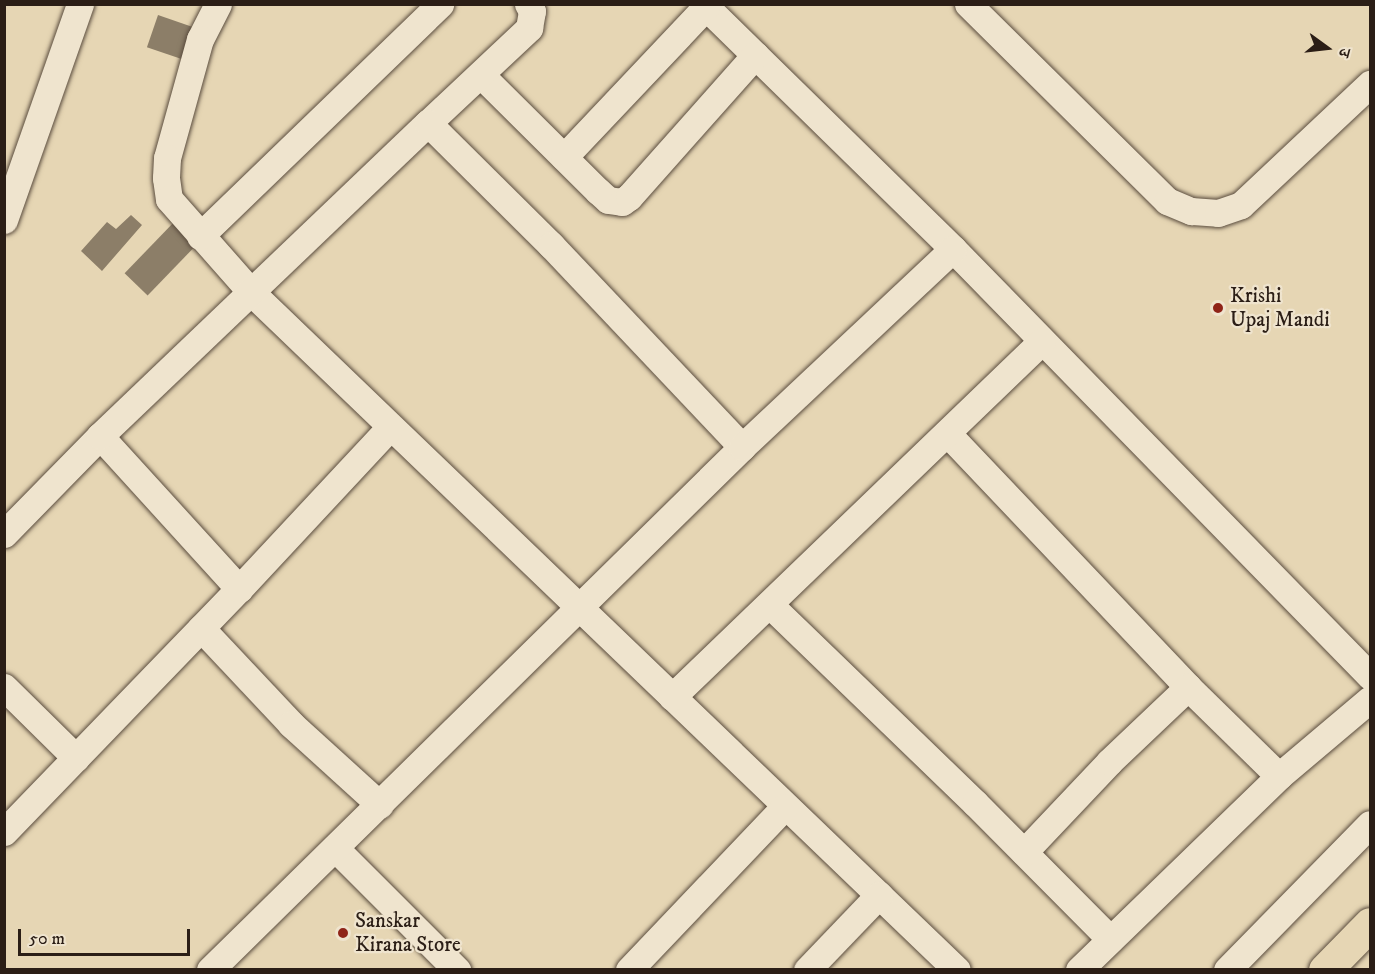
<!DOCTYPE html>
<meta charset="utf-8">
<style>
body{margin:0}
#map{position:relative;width:1375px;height:974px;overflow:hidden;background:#e6d6b4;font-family:"IM FELL DW Pica","Noto Serif Devanagari",serif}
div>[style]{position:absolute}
.building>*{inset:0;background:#8c7e68;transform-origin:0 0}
.roads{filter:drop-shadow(0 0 2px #5a4c3e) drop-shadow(0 0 2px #5a4c3e)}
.minor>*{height:27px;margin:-13.5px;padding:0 13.5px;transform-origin:13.5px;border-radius:13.5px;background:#efe4ce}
.major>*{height:33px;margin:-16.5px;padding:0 16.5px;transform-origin:16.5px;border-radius:16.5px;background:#e6d6b4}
.dots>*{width:16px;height:16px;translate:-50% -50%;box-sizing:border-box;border:3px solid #efe4ce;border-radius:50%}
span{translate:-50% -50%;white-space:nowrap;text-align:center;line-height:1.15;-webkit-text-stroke:4.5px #efe4ce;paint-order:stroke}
.poi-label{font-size:21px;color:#2b1e16}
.left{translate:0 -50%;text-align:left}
.frame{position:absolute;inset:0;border:6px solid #2b1e16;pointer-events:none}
.north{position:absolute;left:1297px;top:18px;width:60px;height:60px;-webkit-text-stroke:4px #efe4ce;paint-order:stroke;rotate:105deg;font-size:16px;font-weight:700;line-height:24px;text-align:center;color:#2b1e16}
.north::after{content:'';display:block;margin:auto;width:21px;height:27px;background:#2b1e16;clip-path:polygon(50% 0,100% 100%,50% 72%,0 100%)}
.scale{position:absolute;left:18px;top:929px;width:172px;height:27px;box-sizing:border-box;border:3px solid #2b1e16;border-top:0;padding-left:8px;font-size:18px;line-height:21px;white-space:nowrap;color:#2b1e16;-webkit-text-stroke:4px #efe4ce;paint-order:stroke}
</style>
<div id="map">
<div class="building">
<div style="left:158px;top:15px;width:42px;height:34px;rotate:19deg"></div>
<div style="clip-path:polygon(131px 215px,142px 225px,102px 271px,81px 251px,107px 222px,116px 229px)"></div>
<div style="left:176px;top:220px;width:32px;height:74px;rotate:44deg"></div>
</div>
<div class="roads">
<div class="minor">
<div style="left:218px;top:4px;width:39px;rotate:117deg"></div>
<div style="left:200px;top:39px;width:123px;rotate:105.5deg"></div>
<div style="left:167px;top:158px;width:20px;rotate:93deg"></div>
<div style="left:166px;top:178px;width:21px;rotate:82deg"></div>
<div style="left:169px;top:199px;width:125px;rotate:48.6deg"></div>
<div style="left:252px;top:293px;width:977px;rotate:43.84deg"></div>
<div style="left:703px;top:4px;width:350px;rotate:44.4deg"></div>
<div style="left:953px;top:249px;width:597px;rotate:45.68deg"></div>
<div style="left:968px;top:4px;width:280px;rotate:44.7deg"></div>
<div style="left:1167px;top:201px;width:26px;rotate:23deg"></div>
<div style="left:1191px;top:211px;width:27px;rotate:4deg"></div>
<div style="left:1218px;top:213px;width:24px;rotate:-19deg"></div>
<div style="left:1241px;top:205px;width:177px;rotate:-43.2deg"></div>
<div style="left:481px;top:75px;width:165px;rotate:44.8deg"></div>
<div style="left:598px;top:191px;width:13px;rotate:42deg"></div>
<div style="left:608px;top:200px;width:14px;rotate:8deg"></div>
<div style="left:622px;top:202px;width:9px;rotate:-36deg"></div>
<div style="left:629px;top:197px;width:190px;rotate:-48.4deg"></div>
<div style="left:428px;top:123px;width:139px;rotate:-43.2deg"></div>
<div style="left:529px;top:28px;width:17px;rotate:-80deg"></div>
<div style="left:532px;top:11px;width:8px;rotate:-120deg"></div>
<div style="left:564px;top:157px;width:207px;rotate:-46.6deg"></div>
<div style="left:4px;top:220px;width:229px;rotate:-70.6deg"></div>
<div style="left:200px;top:236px;width:334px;rotate:-44deg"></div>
<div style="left:947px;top:433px;width:350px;rotate:46.5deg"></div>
<div style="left:1188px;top:687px;width:127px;rotate:44.4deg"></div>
<div style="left:100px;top:436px;width:207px;rotate:47.7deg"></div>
<div style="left:4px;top:534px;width:137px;rotate:-45.6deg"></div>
<div style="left:100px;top:436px;width:453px;rotate:-43.7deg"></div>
<div style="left:428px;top:123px;width:173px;rotate:44.8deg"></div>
<div style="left:551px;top:245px;width:278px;rotate:46.6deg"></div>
<div style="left:770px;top:605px;width:285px;rotate:44deg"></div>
<div style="left:975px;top:803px;width:192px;rotate:45.2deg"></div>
<div style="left:201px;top:628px;width:132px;rotate:46.8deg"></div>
<div style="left:291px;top:724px;width:120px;rotate:42.3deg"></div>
<div style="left:4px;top:687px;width:101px;rotate:44.6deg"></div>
<div style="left:672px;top:697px;width:513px;rotate:-43.9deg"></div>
<div style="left:4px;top:832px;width:338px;rotate:-46deg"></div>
<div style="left:239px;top:589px;width:221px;rotate:-47deg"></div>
<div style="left:335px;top:848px;width:173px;rotate:45deg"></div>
<div style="left:1024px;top:852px;width:124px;rotate:-46.6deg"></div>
<div style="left:1109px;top:762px;width:109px;rotate:-43.5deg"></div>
<div style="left:210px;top:970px;width:746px;rotate:-44.51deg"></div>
<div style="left:742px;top:447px;width:289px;rotate:-43.2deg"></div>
<div style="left:629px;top:970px;width:225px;rotate:-46.4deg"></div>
<div style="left:807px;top:970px;width:104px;rotate:-46.2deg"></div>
<div style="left:1079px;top:970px;width:279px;rotate:-44.1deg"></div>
<div style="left:1279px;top:776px;width:119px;rotate:-40.2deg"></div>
<div style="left:1227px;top:970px;width:204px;rotate:-45.6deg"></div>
</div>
<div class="major">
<div style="left:1325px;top:970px;width:64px;rotate:-45.6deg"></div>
</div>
</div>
<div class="dots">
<div style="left:1218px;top:308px;background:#8f2418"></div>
<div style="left:343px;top:933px;background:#8f2418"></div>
</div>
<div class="poi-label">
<span class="left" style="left:1230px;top:308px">Krishi<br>Upaj Mandi</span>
<span class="left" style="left:355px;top:933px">Sanskar<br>Kirana Store</span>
</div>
<div class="frame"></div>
<div class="north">उ</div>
<div class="scale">50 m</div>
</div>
